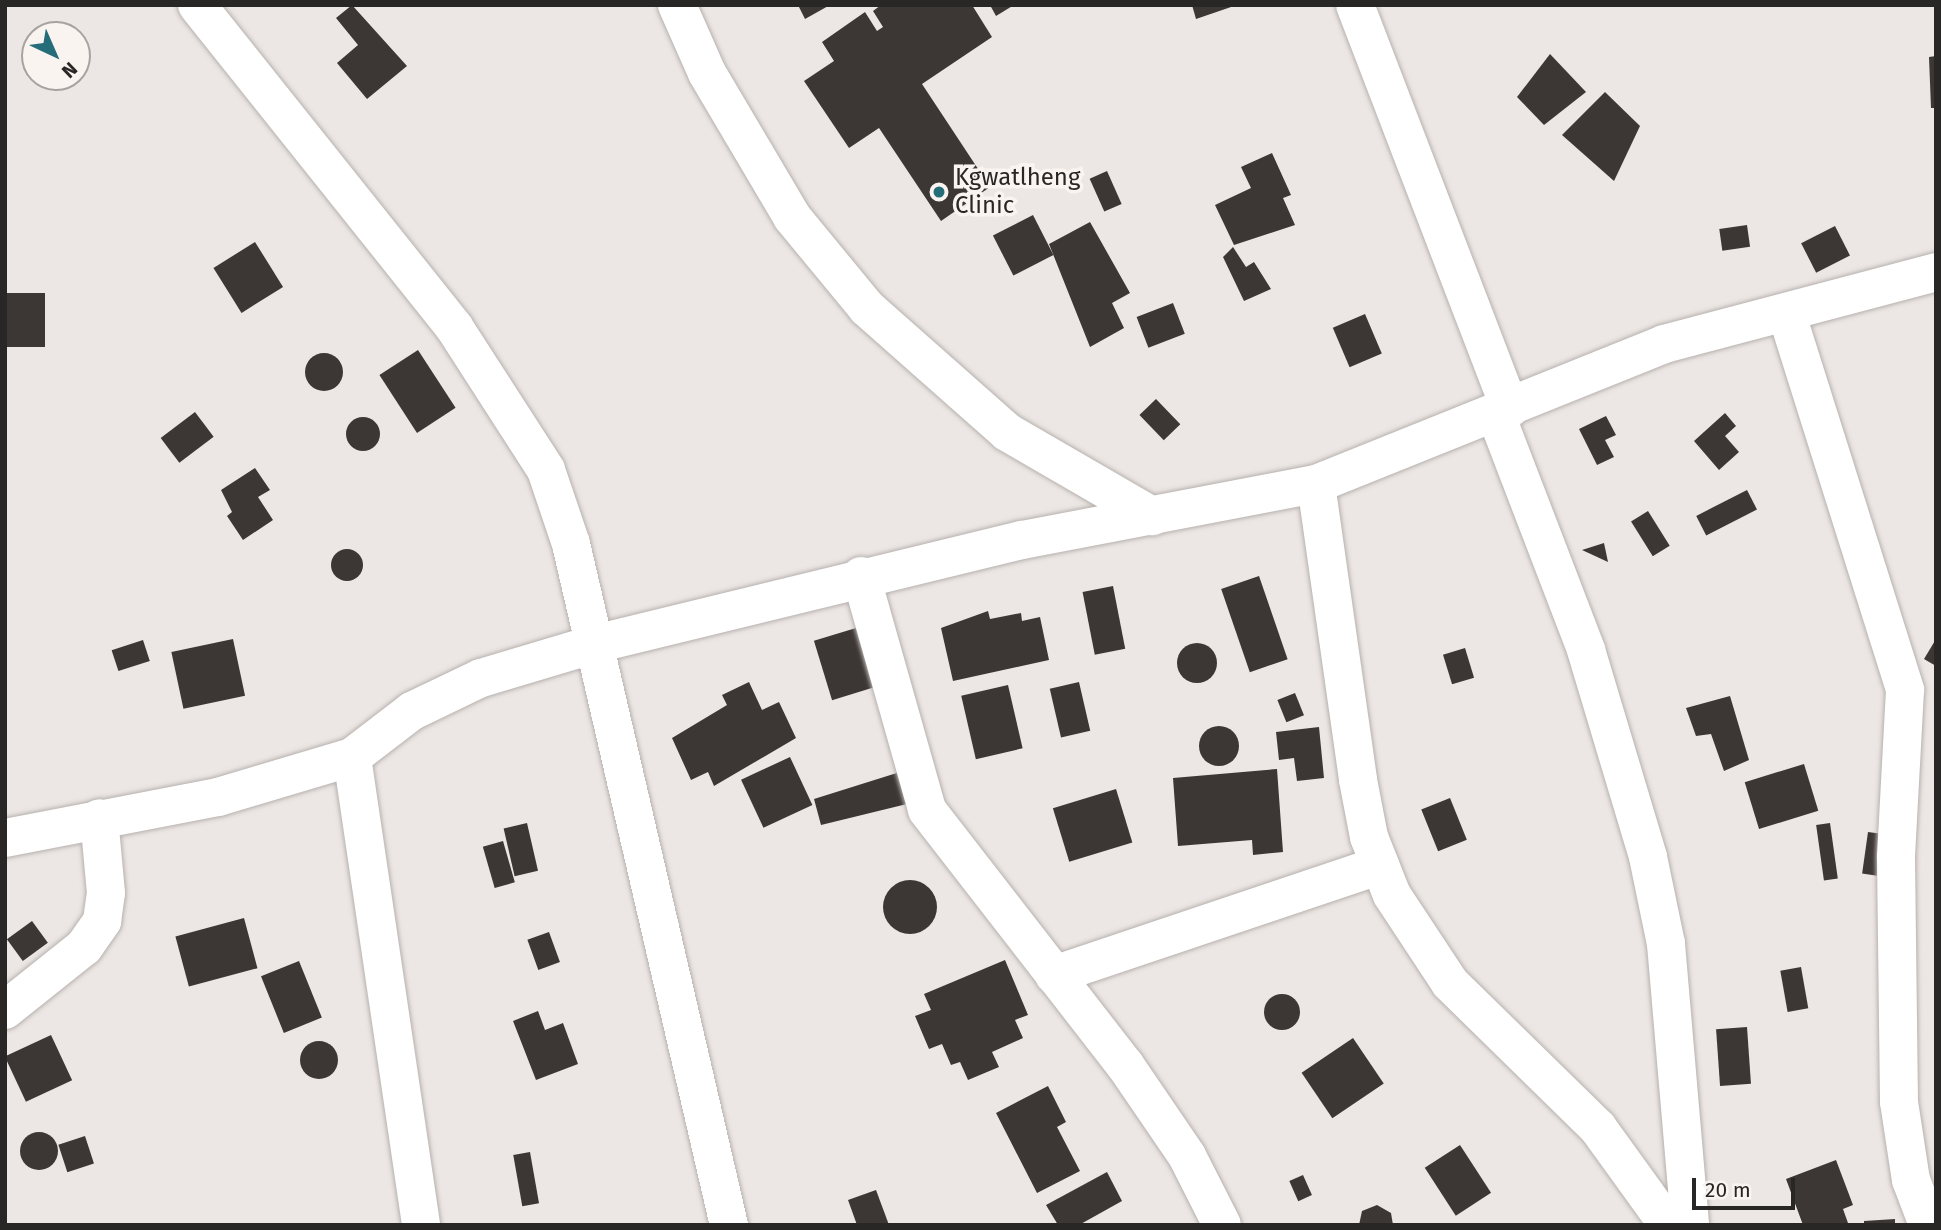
<!DOCTYPE html>
<style>
body{margin:0}
#map{position:relative;width:1941px;height:1230px;overflow:hidden;background:#ece7e4;font-family:"Fira Sans",sans-serif}
div>[style]{position:absolute}
.building>*{inset:0;background:#3c3735;transform-origin:0 0}
.round{border-radius:50%}
.roads{filter:drop-shadow(0 0 2px #b7b1ae) drop-shadow(0 0 2px #b7b1ae)}
.minor>*{height:38px;margin:-19px;padding:0 19px;transform-origin:19px;border-radius:19px;background:#fff}
.dots>*{width:19px;height:19px;translate:-50% -50%;box-sizing:border-box;border:4px solid #faf4f1;border-radius:50%}
span{translate:-50% -50%;white-space:nowrap;text-align:center;line-height:1.15;-webkit-text-stroke:7px #faf4f1;paint-order:stroke}
.poi-label{font-size:24px;color:#292726}
.left{translate:0 -50%;text-align:left}
.frame{position:absolute;inset:0;border:7px solid #292726;pointer-events:none}
.north{position:absolute;left:21px;top:21px;width:70px;height:70px;box-sizing:border-box;background:#faf4f1;border:2px solid #a6a2a0;border-radius:50%;rotate:136deg;font-size:19px;font-weight:700;line-height:28px;text-align:center;color:#292726}
.north::after{content:'';display:block;margin:auto;width:24px;height:32px;background:#256d79;clip-path:polygon(50% 0,100% 100%,50% 72%,0 100%)}
.scale{position:absolute;left:1692px;top:1178px;width:103px;height:32px;box-sizing:border-box;border:4px solid #292726;border-top:0;padding-left:9px;font-size:21px;line-height:24px;white-space:nowrap;color:#292726;-webkit-text-stroke:5px #faf4f1;paint-order:stroke}
</style>
<div id="map">
<div class="building">
<div style="clip-path:polygon(352px 5px,407px 66px,367px 99px,337px 63px,358px 45px,336px 18px)"></div>
<div style="clip-path:polygon(798px 5px,830px 5px,805px 19px)"></div>
<div style="clip-path:polygon(881px 5px,972px 5px,992px 37px,922px 84px,990px 187px,941px 221px,879px 128px,849px 148px,804px 81px,834px 61px,822px 42px,865px 12px,877px 31px,883px 27px,873px 11px)"></div>
<div style="clip-path:polygon(990px 5px,1014px 5px,996px 16px)"></div>
<div style="clip-path:polygon(1192px 5px,1233px 5px,1234px 6px,1196px 19px)"></div>
<div style="clip-path:polygon(1550px 54px,1586px 92px,1544px 125px,1517px 97px)"></div>
<div style="clip-path:polygon(1936px 56px,1936px 108px,1931px 108px,1929px 57px)"></div>
<div style="clip-path:polygon(1605px 92px,1640px 126px,1614px 181px,1562px 135px)"></div>
<div style="clip-path:polygon(1272px 153px,1291px 195px,1283px 198px,1295px 225px,1234px 245px,1215px 205px,1251px 188px,1241px 167px)"></div>
<div style="left:1107px;top:171px;width:36px;height:19px;rotate:66deg"></div>
<div style="left:1033px;top:215px;width:45px;height:45px;rotate:63deg"></div>
<div style="clip-path:polygon(1090px 222px,1130px 293px,1112px 303px,1124px 328px,1090px 347px,1049px 244px)"></div>
<div style="left:1747px;top:225px;width:22px;height:28px;rotate:82deg"></div>
<div style="left:1835px;top:226px;width:33px;height:38px;rotate:63deg"></div>
<div style="left:255px;top:242px;width:53px;height:49px;rotate:58deg"></div>
<div style="clip-path:polygon(1233px 247px,1246px 267px,1254px 262px,1271px 289px,1244px 301px,1223px 257px)"></div>
<div style="left:45px;top:293px;width:54px;height:40px;rotate:90deg"></div>
<div style="left:1173px;top:303px;width:33px;height:39px;rotate:69deg"></div>
<div style="left:1365px;top:314px;width:43px;height:35px;rotate:67deg"></div>
<div style="left:418px;top:350px;width:69px;height:46px;rotate:57deg"></div>
<div class="round" style="left:305px;top:353px;width:38px;height:38px"></div>
<div style="left:1156px;top:399px;width:35px;height:23px;rotate:46deg"></div>
<div style="left:195px;top:412px;width:31px;height:43px;rotate:53deg"></div>
<div style="clip-path:polygon(1725px 413px,1736px 426px,1725px 436px,1739px 452px,1719px 470px,1694px 441px)"></div>
<div style="clip-path:polygon(1606px 416px,1616px 435px,1605px 440px,1614px 457px,1597px 465px,1579px 429px)"></div>
<div class="round" style="left:346px;top:417px;width:34px;height:34px"></div>
<div style="clip-path:polygon(255px 468px,270px 490px,258px 497px,273px 520px,243px 540px,227px 516px,232px 512px,221px 490px)"></div>
<div style="left:1747px;top:490px;width:22px;height:57px;rotate:63deg"></div>
<div style="left:1648px;top:511px;width:41px;height:20px;rotate:58deg"></div>
<div style="clip-path:polygon(1604px 543px,1608px 562px,1582px 550px)"></div>
<div class="round" style="left:331px;top:549px;width:32px;height:32px"></div>
<div style="left:1259px;top:576px;width:88px;height:40px;rotate:71deg"></div>
<div style="left:1113px;top:586px;width:64px;height:31px;rotate:79deg"></div>
<div style="clip-path:polygon(988px 611px,990px 619px,1021px 613px,1022px 621px,1040px 617px,1049px 660px,953px 681px,941px 628px)"></div>
<div style="left:856px;top:628px;width:62px;height:44px;rotate:73deg"></div>
<div style="left:233px;top:639px;width:58px;height:63px;rotate:78deg"></div>
<div style="clip-path:polygon(1936px 639px,1936px 666px,1924px 659px)"></div>
<div style="left:143px;top:640px;width:22px;height:33px;rotate:72deg"></div>
<div class="round" style="left:1177px;top:643px;width:40px;height:40px"></div>
<div style="left:1465px;top:648px;width:31px;height:23px;rotate:73deg"></div>
<div style="clip-path:polygon(749px 682px,762px 710px,779px 702px,796px 738px,714px 786px,708px 772px,691px 780px,672px 738px,727px 705px,722px 695px)"></div>
<div style="left:1079px;top:682px;width:50px;height:30px;rotate:77deg"></div>
<div style="left:1008px;top:685px;width:65px;height:48px;rotate:77deg"></div>
<div style="left:1295px;top:693px;width:24px;height:19px;rotate:68deg"></div>
<div style="clip-path:polygon(1730px 696px,1749px 760px,1724px 771px,1711px 734px,1696px 736px,1686px 708px)"></div>
<div class="round" style="left:1199px;top:726px;width:40px;height:40px"></div>
<div style="clip-path:polygon(1319px 727px,1324px 778px,1297px 781px,1294px 758px,1279px 760px,1276px 732px)"></div>
<div style="left:790px;top:757px;width:53px;height:54px;rotate:65deg"></div>
<div style="left:1804px;top:764px;width:49px;height:62px;rotate:73deg"></div>
<div style="clip-path:polygon(1277px 769px,1283px 852px,1253px 855px,1252px 840px,1178px 846px,1173px 778px)"></div>
<div style="clip-path:polygon(900px 772px,911px 803px,821px 825px,814px 799px)"></div>
<div style="left:1116px;top:789px;width:56px;height:66px;rotate:73deg"></div>
<div style="left:1450px;top:798px;width:45px;height:31px;rotate:68deg"></div>
<div style="left:527px;top:823px;width:49px;height:24px;rotate:77deg"></div>
<div style="left:1830px;top:823px;width:56px;height:14px;rotate:82deg"></div>
<div style="left:1868px;top:832px;width:15px;height:42px;rotate:8deg"></div>
<div style="left:503px;top:841px;width:43px;height:21px;rotate:74deg"></div>
<div class="round" style="left:883px;top:880px;width:54px;height:54px"></div>
<div style="left:244px;top:918px;width:52px;height:71px;rotate:75deg"></div>
<div style="left:32px;top:921px;width:27px;height:31px;rotate:54deg"></div>
<div style="left:549px;top:932px;width:32px;height:23px;rotate:70deg"></div>
<div style="clip-path:polygon(1005px 960px,1028px 1015px,1015px 1020px,1023px 1038px,992px 1052px,999px 1067px,968px 1080px,960px 1062px,951px 1065px,942px 1044px,929px 1049px,915px 1016px,931px 1010px,924px 994px)"></div>
<div style="left:299px;top:961px;width:61px;height:41px;rotate:68deg"></div>
<div style="left:1801px;top:967px;width:42px;height:21px;rotate:80deg"></div>
<div class="round" style="left:1264px;top:994px;width:36px;height:36px"></div>
<div style="clip-path:polygon(538px 1011px,545px 1030px,563px 1023px,578px 1064px,536px 1080px,513px 1021px)"></div>
<div style="left:1747px;top:1027px;width:57px;height:31px;rotate:86deg"></div>
<div style="left:51px;top:1035px;width:50px;height:51px;rotate:65deg"></div>
<div style="left:1353px;top:1038px;width:55px;height:62px;rotate:56deg"></div>
<div class="round" style="left:300px;top:1041px;width:38px;height:38px"></div>
<div style="clip-path:polygon(1048px 1086px,1066px 1122px,1057px 1127px,1080px 1171px,1037px 1193px,996px 1113px)"></div>
<div class="round" style="left:20px;top:1132px;width:38px;height:38px"></div>
<div style="left:85px;top:1136px;width:29px;height:28px;rotate:72deg"></div>
<div style="left:1460px;top:1145px;width:57px;height:42px;rotate:57deg"></div>
<div style="left:530px;top:1152px;width:52px;height:17px;rotate:80deg"></div>
<div style="clip-path:polygon(1836px 1160px,1853px 1205px,1843px 1209px,1848px 1223px,1803px 1225px,1786px 1179px)"></div>
<div style="clip-path:polygon(1107px 1172px,1122px 1201px,1079px 1225px,1058px 1225px,1046px 1205px)"></div>
<div style="left:1303px;top:1175px;width:22px;height:15px;rotate:66deg"></div>
<div style="clip-path:polygon(876px 1190px,889px 1225px,857px 1225px,848px 1200px)"></div>
<div style="clip-path:polygon(1377px 1205px,1391px 1213px,1393px 1225px,1359px 1225px,1362px 1211px)"></div>
<div style="clip-path:polygon(1895px 1219px,1895px 1225px,1864px 1225px,1864px 1221px)"></div>
</div>
<div class="roads">
<div class="minor">
<div style="left:197px;top:5px;width:412px;rotate:51.4deg"></div>
<div style="left:454px;top:327px;width:170px;rotate:57.2deg"></div>
<div style="left:546px;top:470px;width:78px;rotate:71.3deg"></div>
<div style="left:571px;top:544px;width:699px;rotate:76.94deg"></div>
<div style="left:677px;top:5px;width:74px;rotate:66.2deg"></div>
<div style="left:707px;top:73px;width:167px;rotate:59.4deg"></div>
<div style="left:792px;top:217px;width:118px;rotate:50.5deg"></div>
<div style="left:867px;top:308px;width:187px;rotate:41.5deg"></div>
<div style="left:1007px;top:432px;width:168px;rotate:30.1deg"></div>
<div style="left:1355px;top:5px;width:432px;rotate:69deg"></div>
<div style="left:1787px;top:315px;width:393px;rotate:72.5deg"></div>
<div style="left:1905px;top:690px;width:167px;rotate:93.1deg"></div>
<div style="left:1896px;top:857px;width:245px;rotate:89.3deg"></div>
<div style="left:1899px;top:1102px;width:79px;rotate:81.3deg"></div>
<div style="left:1911px;top:1180px;width:48px;rotate:69.3deg"></div>
<div style="left:1496px;top:415px;width:252px;rotate:69deg"></div>
<div style="left:1586px;top:650px;width:216px;rotate:73.3deg"></div>
<div style="left:1648px;top:857px;width:89px;rotate:78.3deg"></div>
<div style="left:1666px;top:944px;width:282px;rotate:85.1deg"></div>
<div style="left:1316px;top:484px;width:299px;rotate:81.9deg"></div>
<div style="left:1358px;top:780px;width:58px;rotate:79.1deg"></div>
<div style="left:1369px;top:837px;width:62px;rotate:68.4deg"></div>
<div style="left:1392px;top:895px;width:105px;rotate:56.6deg"></div>
<div style="left:1450px;top:983px;width:207px;rotate:44.4deg"></div>
<div style="left:1598px;top:1128px;width:120px;rotate:54.2deg"></div>
<div style="left:861px;top:576px;width:243px;rotate:74.2deg"></div>
<div style="left:927px;top:810px;width:323px;rotate:52.2deg"></div>
<div style="left:1125px;top:1065px;width:110px;rotate:55.7deg"></div>
<div style="left:1187px;top:1156px;width:77px;rotate:63.1deg"></div>
<div style="left:352px;top:757px;width:473px;rotate:81.6deg"></div>
<div style="left:5px;top:838px;width:217px;rotate:-10.9deg"></div>
<div style="left:218px;top:797px;width:140px;rotate:-16.6deg"></div>
<div style="left:352px;top:757px;width:76px;rotate:-37.5deg"></div>
<div style="left:412px;top:711px;width:76px;rotate:-25.6deg"></div>
<div style="left:481px;top:678px;width:119px;rotate:-16.6deg"></div>
<div style="left:595px;top:644px;width:439px;rotate:-13.7deg"></div>
<div style="left:1022px;top:540px;width:299px;rotate:-10.8deg"></div>
<div style="left:1316px;top:484px;width:375px;rotate:-21.9deg"></div>
<div style="left:1664px;top:344px;width:281px;rotate:-14.8deg"></div>
<div style="left:1054px;top:975px;width:344px;rotate:-18.6deg"></div>
<div style="left:5px;top:1010px;width:101px;rotate:-38.6deg"></div>
<div style="left:84px;top:947px;width:32px;rotate:-55deg"></div>
<div style="left:102px;top:921px;width:28px;rotate:-82deg"></div>
<div style="left:106px;top:893px;width:75px;rotate:-95.3deg"></div>
</div>
</div>
<div class="dots">
<div style="left:939px;top:192px;background:#256d79"></div>
</div>
<div class="poi-label">
<span class="left" style="left:955px;top:192px">Kgwatlheng<br>Clinic</span>
</div>
<div class="frame"></div>
<div class="north">N</div>
<div class="scale">20 m</div>
</div>
